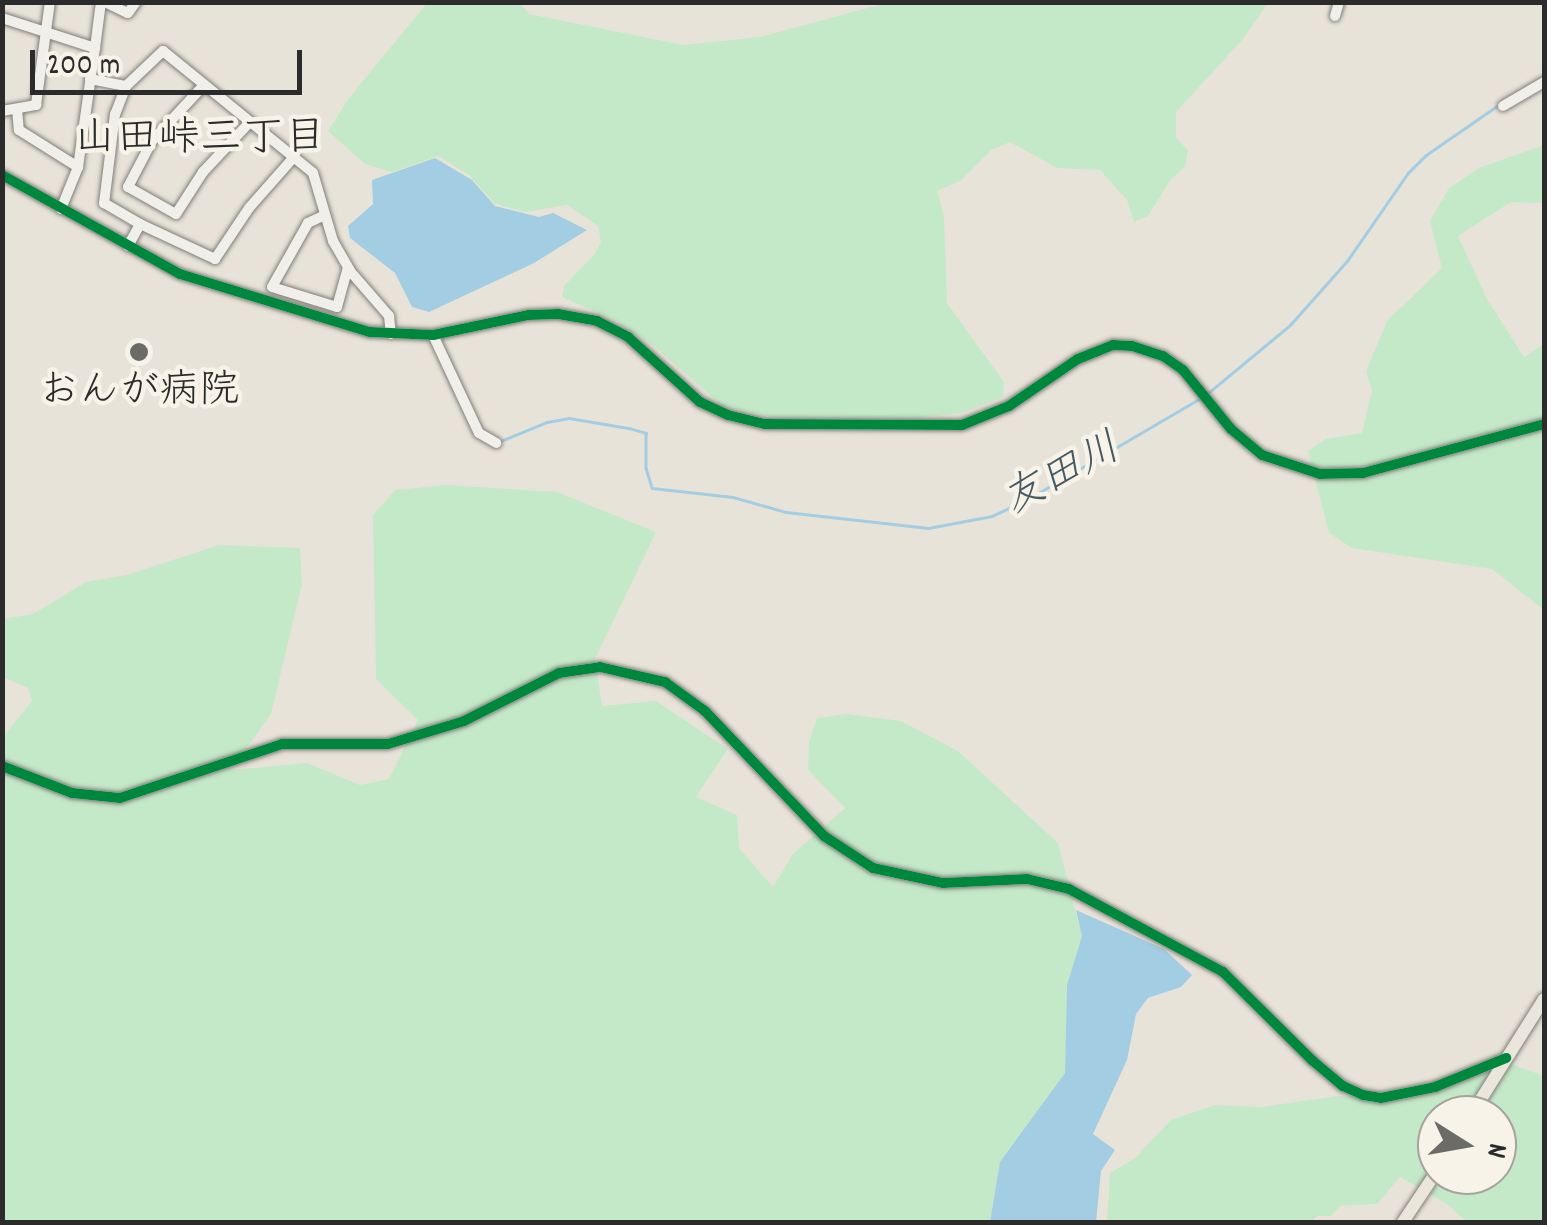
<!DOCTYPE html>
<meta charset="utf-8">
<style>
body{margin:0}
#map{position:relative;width:1547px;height:1225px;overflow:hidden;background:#e8e3d9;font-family:Dekko,"Klee One",sans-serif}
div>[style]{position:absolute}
.green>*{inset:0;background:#c4e9c9}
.water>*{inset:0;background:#a3cde2}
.stream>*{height:2.5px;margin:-1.25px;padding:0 1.25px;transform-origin:1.25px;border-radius:1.25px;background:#a3cde2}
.roads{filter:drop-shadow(0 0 2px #807e79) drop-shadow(0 0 2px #807e79)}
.minor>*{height:10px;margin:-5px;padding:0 5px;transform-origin:5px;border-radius:5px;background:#f0efea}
.major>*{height:12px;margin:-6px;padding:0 6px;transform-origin:6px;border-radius:6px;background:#ebe6dc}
.cycleway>*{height:10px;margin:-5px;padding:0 5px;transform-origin:5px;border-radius:5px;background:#00873e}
.dots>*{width:28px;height:28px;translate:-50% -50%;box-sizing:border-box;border:5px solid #f7f3e8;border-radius:50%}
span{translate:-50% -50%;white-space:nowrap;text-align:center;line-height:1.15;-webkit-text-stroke:9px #f7f3e8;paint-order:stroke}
.poi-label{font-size:40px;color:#2b2b2b}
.neighbourhood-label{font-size:42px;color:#2b2b2b}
.water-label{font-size:42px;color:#465963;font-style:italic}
.frame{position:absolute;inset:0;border:5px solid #2b2b2b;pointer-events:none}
.north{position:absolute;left:1417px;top:1095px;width:100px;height:100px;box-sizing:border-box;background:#f7f3e8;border:2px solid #a5a39c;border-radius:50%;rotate:101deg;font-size:28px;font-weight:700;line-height:40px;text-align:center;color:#2b2b2b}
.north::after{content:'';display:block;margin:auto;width:35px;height:45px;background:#6d6b68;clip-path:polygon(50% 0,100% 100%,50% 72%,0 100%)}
.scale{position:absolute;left:30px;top:50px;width:272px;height:45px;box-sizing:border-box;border:5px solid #2b2b2b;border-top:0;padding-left:12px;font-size:30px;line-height:35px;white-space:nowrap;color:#2b2b2b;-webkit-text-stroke:8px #f7f3e8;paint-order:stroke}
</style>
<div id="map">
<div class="green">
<div style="clip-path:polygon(428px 2px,520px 3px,529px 14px,683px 45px,760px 37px,886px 3px,1268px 3px,1243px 39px,1176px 112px,1176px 138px,1188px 150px,1185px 167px,1171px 179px,1148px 216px,1134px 222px,1127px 200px,1100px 170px,1057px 168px,1010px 142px,991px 150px,960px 181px,937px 191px,944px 216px,947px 303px,1004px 382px,1003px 397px,962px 413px,915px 418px,772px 417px,724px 407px,654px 346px,614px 320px,562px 297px,564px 286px,594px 255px,601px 242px,598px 226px,567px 205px,526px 212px,495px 204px,469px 175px,438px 156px,392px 172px,365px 164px,328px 131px,349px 98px)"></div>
<div style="clip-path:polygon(1544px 145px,1544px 203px,1511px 202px,1458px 236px,1487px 299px,1524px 357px,1544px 344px,1544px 610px,1492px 569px,1352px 548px,1329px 533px,1308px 451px,1326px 439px,1362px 433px,1372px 390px,1366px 371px,1387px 321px,1442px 268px,1430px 221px,1449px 188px,1479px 168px)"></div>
<div style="clip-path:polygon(447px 485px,557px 492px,656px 532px,595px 659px,602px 706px,656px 701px,728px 749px,696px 797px,737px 815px,739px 848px,773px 887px,793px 854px,845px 808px,808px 770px,809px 742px,817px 718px,847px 714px,901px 721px,958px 751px,1058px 843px,1082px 936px,1067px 985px,1065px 1073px,1000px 1162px,990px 1222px,3px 1222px,3px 737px,32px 701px,28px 688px,3px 677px,3px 619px,33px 614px,86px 582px,127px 575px,219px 545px,300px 548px,302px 584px,271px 714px,231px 770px,307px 763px,360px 785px,389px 779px,418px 720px,376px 679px,373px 515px,395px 490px)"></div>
<div style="clip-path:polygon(evenodd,1511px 1064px,1544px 1076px,1544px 1222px,1467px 1222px,1447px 1204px,1400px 1177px,1377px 1204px,1340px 1206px,1331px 1216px,1317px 1216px,1311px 1222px,1107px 1222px,1110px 1173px,1135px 1158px,1171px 1120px,1215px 1105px,1262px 1107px,1339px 1096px,1411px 1098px,1511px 1064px,1437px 1115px,1497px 1115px,1497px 1175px,1437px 1175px,1437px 1115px)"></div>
</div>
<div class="water">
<div style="clip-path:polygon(435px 158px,472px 180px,495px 206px,539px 217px,553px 213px,587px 230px,534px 263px,429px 312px,412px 307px,395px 273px,350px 238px,348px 226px,373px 204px,372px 180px)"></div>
<div style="clip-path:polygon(1076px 910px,1164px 949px,1192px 975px,1181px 987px,1148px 998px,1136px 1014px,1127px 1060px,1093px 1134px,1115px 1150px,1101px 1171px,1096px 1222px,990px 1222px,1000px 1162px,1065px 1073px,1067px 985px,1082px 936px)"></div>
</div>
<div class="stream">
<div style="left:1207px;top:394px;width:108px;rotate:-39.7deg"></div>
<div style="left:1290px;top:325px;width:86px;rotate:-48.3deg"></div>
<div style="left:1347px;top:261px;width:107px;rotate:-55.3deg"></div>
<div style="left:1408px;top:173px;width:25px;rotate:-45deg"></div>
<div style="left:1426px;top:155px;width:90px;rotate:-34.6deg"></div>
<div style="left:501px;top:441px;width:50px;rotate:-22.4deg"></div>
<div style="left:547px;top:422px;width:22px;rotate:-10deg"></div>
<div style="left:569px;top:418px;width:61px;rotate:9.5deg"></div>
<div style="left:629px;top:428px;width:18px;rotate:16deg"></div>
<div style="left:646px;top:433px;width:35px;rotate:90deg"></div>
<div style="left:646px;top:468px;width:21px;rotate:73deg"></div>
<div style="left:652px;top:488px;width:81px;rotate:6.3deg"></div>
<div style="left:733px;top:497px;width:55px;rotate:15.8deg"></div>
<div style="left:786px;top:512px;width:143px;rotate:6.4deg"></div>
<div style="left:928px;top:528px;width:65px;rotate:-10.6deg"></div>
<div style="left:992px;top:516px;width:40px;rotate:-25deg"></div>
<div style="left:1028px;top:499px;width:200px;rotate:-30.3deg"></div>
</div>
<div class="roads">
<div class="minor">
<div style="left:105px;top:2px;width:25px;rotate:26deg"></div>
<div style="left:128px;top:13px;width:14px;rotate:-54deg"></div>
<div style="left:1335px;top:16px;width:15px;rotate:-74deg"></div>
<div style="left:2px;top:18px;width:98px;rotate:17.9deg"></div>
<div style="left:95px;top:48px;width:46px;rotate:-82.6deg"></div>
<div style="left:90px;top:79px;width:37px;rotate:11deg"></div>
<div style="left:126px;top:86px;width:51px;rotate:-43.4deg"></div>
<div style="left:163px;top:51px;width:193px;rotate:39.1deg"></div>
<div style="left:313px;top:173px;width:71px;rotate:73.6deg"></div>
<div style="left:333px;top:241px;width:34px;rotate:60deg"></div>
<div style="left:350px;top:271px;width:60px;rotate:49.1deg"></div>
<div style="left:389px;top:316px;width:18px;rotate:84deg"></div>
<div style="left:204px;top:85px;width:76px;rotate:132.9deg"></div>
<div style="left:152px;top:141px;width:52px;rotate:117.6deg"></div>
<div style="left:128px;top:187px;width:55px;rotate:29.4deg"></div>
<div style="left:176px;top:214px;width:50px;rotate:-57.3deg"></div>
<div style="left:203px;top:172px;width:69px;rotate:-46.8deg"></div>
<div style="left:126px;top:86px;width:30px;rotate:111deg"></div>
<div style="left:115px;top:114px;width:90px;rotate:97deg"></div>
<div style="left:104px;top:203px;width:42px;rotate:30.3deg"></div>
<div style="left:1503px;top:106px;width:48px;rotate:-30.3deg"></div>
<div style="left:17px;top:109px;width:21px;rotate:85deg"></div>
<div style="left:19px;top:130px;width:70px;rotate:32.1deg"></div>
<div style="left:2px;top:111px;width:35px;rotate:-10deg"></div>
<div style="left:36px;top:105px;width:104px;rotate:-82.3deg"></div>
<div style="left:2px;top:175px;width:204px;rotate:29.1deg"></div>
<div style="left:180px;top:274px;width:199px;rotate:17deg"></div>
<div style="left:370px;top:332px;width:63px;rotate:2.7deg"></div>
<div style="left:433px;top:335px;width:98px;rotate:-11.8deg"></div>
<div style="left:529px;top:315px;width:29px;rotate:-2deg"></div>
<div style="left:558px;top:314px;width:40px;rotate:10deg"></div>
<div style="left:597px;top:321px;width:35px;rotate:27deg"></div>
<div style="left:628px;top:337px;width:97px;rotate:42.1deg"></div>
<div style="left:700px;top:402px;width:31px;rotate:25deg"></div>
<div style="left:728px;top:415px;width:38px;rotate:14deg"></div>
<div style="left:765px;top:424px;width:197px;rotate:0.3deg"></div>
<div style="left:962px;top:425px;width:51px;rotate:-22deg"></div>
<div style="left:1009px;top:406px;width:83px;rotate:-34.3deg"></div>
<div style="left:1078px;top:359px;width:38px;rotate:-22deg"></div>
<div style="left:1113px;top:345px;width:19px;rotate:3deg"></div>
<div style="left:1132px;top:346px;width:33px;rotate:18deg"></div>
<div style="left:1163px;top:356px;width:24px;rotate:35deg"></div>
<div style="left:1183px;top:370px;width:76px;rotate:50.9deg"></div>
<div style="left:1231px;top:429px;width:40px;rotate:40deg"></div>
<div style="left:1262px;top:455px;width:61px;rotate:18.1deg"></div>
<div style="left:1320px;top:474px;width:43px;rotate:-1.3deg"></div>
<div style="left:1363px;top:473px;width:188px;rotate:-15.1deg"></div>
<div style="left:61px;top:209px;width:45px;rotate:-68deg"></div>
<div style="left:78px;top:167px;width:120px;rotate:-81.9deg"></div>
<div style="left:325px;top:215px;width:19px;rotate:155deg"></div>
<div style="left:308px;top:223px;width:73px;rotate:119.4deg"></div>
<div style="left:272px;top:287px;width:68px;rotate:17.1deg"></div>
<div style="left:337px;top:307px;width:41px;rotate:-74.6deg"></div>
<div style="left:128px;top:246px;width:25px;rotate:-61deg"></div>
<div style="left:140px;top:224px;width:83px;rotate:25deg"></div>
<div style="left:215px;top:259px;width:61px;rotate:-56.3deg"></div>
<div style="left:249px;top:208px;width:68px;rotate:-48.6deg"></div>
<div style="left:433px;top:335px;width:108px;rotate:64.9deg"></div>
<div style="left:479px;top:433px;width:20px;rotate:30deg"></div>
<div style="left:2px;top:766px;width:75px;rotate:21.1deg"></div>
<div style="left:72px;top:793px;width:48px;rotate:5.9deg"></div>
<div style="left:120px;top:798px;width:171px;rotate:-18.4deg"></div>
<div style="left:282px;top:744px;width:106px"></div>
<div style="left:388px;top:744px;width:79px;rotate:-16.8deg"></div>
<div style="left:464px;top:721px;width:106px;rotate:-26.8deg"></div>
<div style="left:559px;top:673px;width:41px;rotate:-8.3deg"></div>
<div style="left:600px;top:667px;width:67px;rotate:13deg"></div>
<div style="left:665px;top:682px;width:49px;rotate:35.9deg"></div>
<div style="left:705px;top:711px;width:173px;rotate:46.4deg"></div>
<div style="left:824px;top:836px;width:59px;rotate:33.1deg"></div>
<div style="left:873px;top:868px;width:72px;rotate:12.1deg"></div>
<div style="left:943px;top:883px;width:84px;rotate:-2.7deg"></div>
<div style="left:1027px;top:879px;width:43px;rotate:13.4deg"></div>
<div style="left:1069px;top:889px;width:175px;rotate:28.3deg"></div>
<div style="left:1223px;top:972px;width:127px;rotate:44.7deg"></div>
<div style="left:1313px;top:1061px;width:39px;rotate:40deg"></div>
<div style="left:1343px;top:1086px;width:22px;rotate:24deg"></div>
<div style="left:1363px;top:1095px;width:18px;rotate:9deg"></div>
<div style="left:1381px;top:1098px;width:55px;rotate:-11.5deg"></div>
<div style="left:1435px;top:1087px;width:77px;rotate:-22.2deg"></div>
</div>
<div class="major">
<div style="left:1471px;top:1115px;width:137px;rotate:-57.8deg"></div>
<div style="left:1403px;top:1222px;width:61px;rotate:-56.3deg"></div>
</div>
</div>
<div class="cycleway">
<div style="left:2px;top:175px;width:204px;rotate:29.1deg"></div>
<div style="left:180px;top:274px;width:199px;rotate:17deg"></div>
<div style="left:370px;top:332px;width:63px;rotate:2.7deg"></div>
<div style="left:433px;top:335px;width:98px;rotate:-11.8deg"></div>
<div style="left:529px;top:315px;width:29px;rotate:-2deg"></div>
<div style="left:558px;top:314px;width:40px;rotate:10deg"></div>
<div style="left:597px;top:321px;width:35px;rotate:27deg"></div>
<div style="left:628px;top:337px;width:97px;rotate:42.1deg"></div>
<div style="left:700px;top:402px;width:31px;rotate:25deg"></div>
<div style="left:728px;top:415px;width:38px;rotate:14deg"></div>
<div style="left:765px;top:424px;width:197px;rotate:0.3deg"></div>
<div style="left:962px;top:425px;width:51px;rotate:-22deg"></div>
<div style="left:1009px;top:406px;width:83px;rotate:-34.3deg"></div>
<div style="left:1078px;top:359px;width:38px;rotate:-22deg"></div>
<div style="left:1113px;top:345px;width:19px;rotate:3deg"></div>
<div style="left:1132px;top:346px;width:33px;rotate:18deg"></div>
<div style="left:1163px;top:356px;width:24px;rotate:35deg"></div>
<div style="left:1183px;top:370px;width:76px;rotate:50.9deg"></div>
<div style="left:1231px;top:429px;width:40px;rotate:40deg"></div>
<div style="left:1262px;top:455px;width:61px;rotate:18.1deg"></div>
<div style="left:1320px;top:474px;width:43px;rotate:-1.3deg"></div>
<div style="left:1363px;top:473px;width:188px;rotate:-15.1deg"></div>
<div style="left:2px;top:766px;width:75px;rotate:21.1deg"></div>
<div style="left:72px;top:793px;width:48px;rotate:5.9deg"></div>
<div style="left:120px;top:798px;width:171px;rotate:-18.4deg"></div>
<div style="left:282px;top:744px;width:106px"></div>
<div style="left:388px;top:744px;width:79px;rotate:-16.8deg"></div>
<div style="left:464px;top:721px;width:106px;rotate:-26.8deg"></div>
<div style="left:559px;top:673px;width:41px;rotate:-8.3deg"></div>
<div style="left:600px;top:667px;width:67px;rotate:13deg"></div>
<div style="left:665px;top:682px;width:49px;rotate:35.9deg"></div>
<div style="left:705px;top:711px;width:173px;rotate:46.4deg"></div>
<div style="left:824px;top:836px;width:59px;rotate:33.1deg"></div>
<div style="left:873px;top:868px;width:72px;rotate:12.1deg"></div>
<div style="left:943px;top:883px;width:84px;rotate:-2.7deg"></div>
<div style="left:1027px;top:879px;width:43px;rotate:13.4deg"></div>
<div style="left:1069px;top:889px;width:175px;rotate:28.3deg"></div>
<div style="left:1223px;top:972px;width:127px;rotate:44.7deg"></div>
<div style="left:1313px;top:1061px;width:39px;rotate:40deg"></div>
<div style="left:1343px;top:1086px;width:22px;rotate:24deg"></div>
<div style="left:1363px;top:1095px;width:18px;rotate:9deg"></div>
<div style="left:1381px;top:1098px;width:55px;rotate:-11.5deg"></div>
<div style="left:1435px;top:1087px;width:77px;rotate:-22.2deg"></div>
</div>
<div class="dots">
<div style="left:139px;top:352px;background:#6d6b68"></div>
</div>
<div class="poi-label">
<span style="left:139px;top:394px">おんが病院</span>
</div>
<div class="neighbourhood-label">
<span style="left:200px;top:141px">山田峠三丁目</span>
</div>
<div class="water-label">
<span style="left:1063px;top:477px;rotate:-28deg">友田川</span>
</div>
<div class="frame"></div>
<div class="north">N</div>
<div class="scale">200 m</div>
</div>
